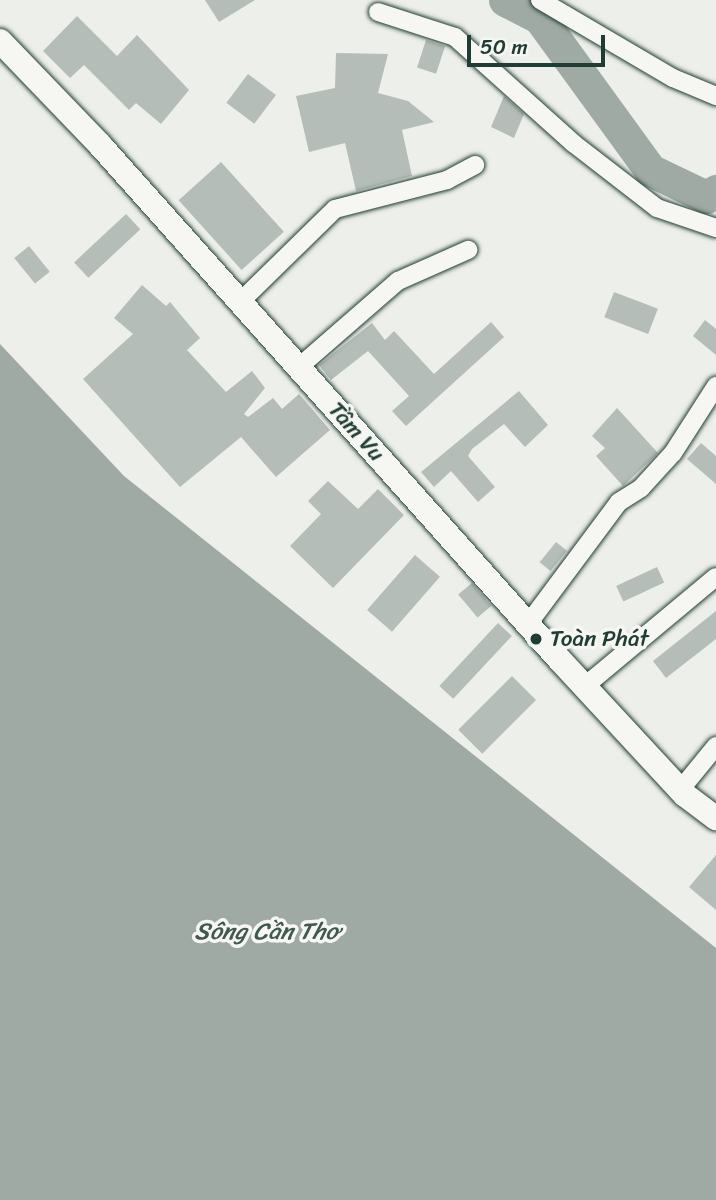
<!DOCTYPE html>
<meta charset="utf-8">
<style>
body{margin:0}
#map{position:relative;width:716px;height:1200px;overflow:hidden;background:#edefea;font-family:Sriracha,sans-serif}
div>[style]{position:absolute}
.water>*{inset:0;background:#9faaa4}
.river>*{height:33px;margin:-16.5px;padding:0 16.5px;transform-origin:16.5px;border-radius:16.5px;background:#9faaa4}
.building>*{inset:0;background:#b4bdb8;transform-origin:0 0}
.roads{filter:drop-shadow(0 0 2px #1f3d34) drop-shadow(0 0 2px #1f3d34)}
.street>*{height:18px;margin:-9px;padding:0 9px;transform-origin:9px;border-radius:9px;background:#f6f6f2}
.secondary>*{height:24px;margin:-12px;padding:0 12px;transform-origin:12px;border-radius:12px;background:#f6f6f2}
.dots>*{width:19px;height:19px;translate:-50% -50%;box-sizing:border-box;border:4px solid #f6f6f2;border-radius:50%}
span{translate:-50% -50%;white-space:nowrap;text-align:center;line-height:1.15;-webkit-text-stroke:7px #f6f6f2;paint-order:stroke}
.street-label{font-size:23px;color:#1f3d34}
.poi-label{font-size:23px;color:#1f3d34}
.left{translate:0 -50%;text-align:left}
.water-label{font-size:24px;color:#3f5850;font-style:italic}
.scale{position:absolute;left:467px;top:35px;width:138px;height:32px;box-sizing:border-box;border:4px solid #1f3d34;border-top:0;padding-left:9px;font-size:21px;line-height:24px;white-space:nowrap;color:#1f3d34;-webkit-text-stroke:5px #f6f6f2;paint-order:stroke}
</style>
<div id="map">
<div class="water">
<div style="clip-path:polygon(0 344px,124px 476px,716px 948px,716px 1200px,0 1200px)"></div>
</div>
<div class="river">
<div style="left:505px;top:0;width:38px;rotate:27deg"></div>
<div style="left:539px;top:17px;width:189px;rotate:54deg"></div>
<div style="left:650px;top:170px;width:62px;rotate:25.7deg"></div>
<div style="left:706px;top:197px;width:12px;rotate:-31deg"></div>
</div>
<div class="building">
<div style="clip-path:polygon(205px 0,255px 0,219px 22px)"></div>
<div style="clip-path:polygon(77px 16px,117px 56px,137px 35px,189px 90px,161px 124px,136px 103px,129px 110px,84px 65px,70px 78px,43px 51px)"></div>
<div style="left:426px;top:40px;width:20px;height:29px;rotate:18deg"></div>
<div style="clip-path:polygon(336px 53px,388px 54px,378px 93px,408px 101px,434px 122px,402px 130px,412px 176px,356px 191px,345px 143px,309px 152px,296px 96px,335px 88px)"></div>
<div style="left:248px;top:74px;width:35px;height:36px;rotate:37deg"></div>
<div style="clip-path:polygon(504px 96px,524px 114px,514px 138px,491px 127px)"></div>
<div style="left:221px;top:162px;width:94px;height:57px;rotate:48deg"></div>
<div style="left:126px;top:214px;width:21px;height:71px;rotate:47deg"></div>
<div style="left:29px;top:246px;width:33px;height:19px;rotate:51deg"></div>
<div style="clip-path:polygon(142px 285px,166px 306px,170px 302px,200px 338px,187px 350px,226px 392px,252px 371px,265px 388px,244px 414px,248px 417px,273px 398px,282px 409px,299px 394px,330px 430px,276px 477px,241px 437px,180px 487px,83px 379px,133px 334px,114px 318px)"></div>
<div style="left:614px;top:292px;width:47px;height:27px;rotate:21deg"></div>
<div style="clip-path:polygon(705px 320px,716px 329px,716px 355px,693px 336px)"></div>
<div style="clip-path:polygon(491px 322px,504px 337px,406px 426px,392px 411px,409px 396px,368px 351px,331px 380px,319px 365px,372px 323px,385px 340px,394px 331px,434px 374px)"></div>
<div style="clip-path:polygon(519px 391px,548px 425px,525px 447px,504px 424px,472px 449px,468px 456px,495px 487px,478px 502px,451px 471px,434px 487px,421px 472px)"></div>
<div style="clip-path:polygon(617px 408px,658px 453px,623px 486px,596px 456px,605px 448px,592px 436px)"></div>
<div style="clip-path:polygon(701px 443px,716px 456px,716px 484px,687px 459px)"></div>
<div style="clip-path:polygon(328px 481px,358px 509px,378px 489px,404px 515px,333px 588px,290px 546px,321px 514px,308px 501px)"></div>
<div style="left:556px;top:542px;width:14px;height:26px;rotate:39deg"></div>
<div style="left:415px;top:555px;width:33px;height:73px;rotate:41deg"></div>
<div style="left:657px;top:567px;width:17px;height:45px;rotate:65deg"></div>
<div style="left:472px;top:583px;width:30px;height:18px;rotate:50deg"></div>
<div style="clip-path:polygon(716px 611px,716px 639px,666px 678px,653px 661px)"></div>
<div style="left:498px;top:623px;width:19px;height:86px;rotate:43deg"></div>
<div style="left:512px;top:676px;width:34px;height:76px;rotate:45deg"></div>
<div style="clip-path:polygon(716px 855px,716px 910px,689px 887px)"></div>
</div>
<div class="roads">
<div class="street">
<div style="left:540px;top:0;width:154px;rotate:30.4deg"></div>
<div style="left:673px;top:78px;width:47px;rotate:22.7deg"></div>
<div style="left:378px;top:12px;width:81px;rotate:18deg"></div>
<div style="left:455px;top:37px;width:159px;rotate:41.9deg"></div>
<div style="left:573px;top:143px;width:106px;rotate:37.7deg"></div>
<div style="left:657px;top:208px;width:62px;rotate:18.7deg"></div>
<div style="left:240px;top:302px;width:133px;rotate:-44.4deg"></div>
<div style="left:335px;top:209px;width:116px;rotate:-14.5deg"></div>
<div style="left:447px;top:180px;width:32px;rotate:-28deg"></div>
<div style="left:299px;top:367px;width:131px;rotate:-41deg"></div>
<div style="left:398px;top:281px;width:77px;rotate:-23.9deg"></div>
<div style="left:528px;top:624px;width:152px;rotate:-53.3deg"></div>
<div style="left:619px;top:502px;width:26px;rotate:-32deg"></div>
<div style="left:641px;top:488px;width:47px;rotate:-47.6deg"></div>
<div style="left:673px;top:453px;width:80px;rotate:-57.3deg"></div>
<div style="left:585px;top:686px;width:170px;rotate:-39.8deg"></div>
<div style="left:680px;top:790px;width:57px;rotate:-50.7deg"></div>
</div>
<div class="secondary">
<div style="left:0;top:41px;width:144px;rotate:46.1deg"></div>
<div style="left:100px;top:145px;width:689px;rotate:48.24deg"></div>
<div style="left:559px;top:659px;width:185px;rotate:47.2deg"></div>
<div style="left:685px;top:795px;width:39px;rotate:37deg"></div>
</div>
</div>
<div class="dots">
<div style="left:536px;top:639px;background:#1f3d34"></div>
</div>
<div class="street-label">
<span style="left:356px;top:432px;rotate:48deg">Tầm Vu</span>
</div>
<div class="poi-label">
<span class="left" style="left:550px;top:639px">Toàn Phát</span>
</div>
<div class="water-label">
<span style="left:267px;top:932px">Sông Cần Thơ</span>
</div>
<div class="scale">50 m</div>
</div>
